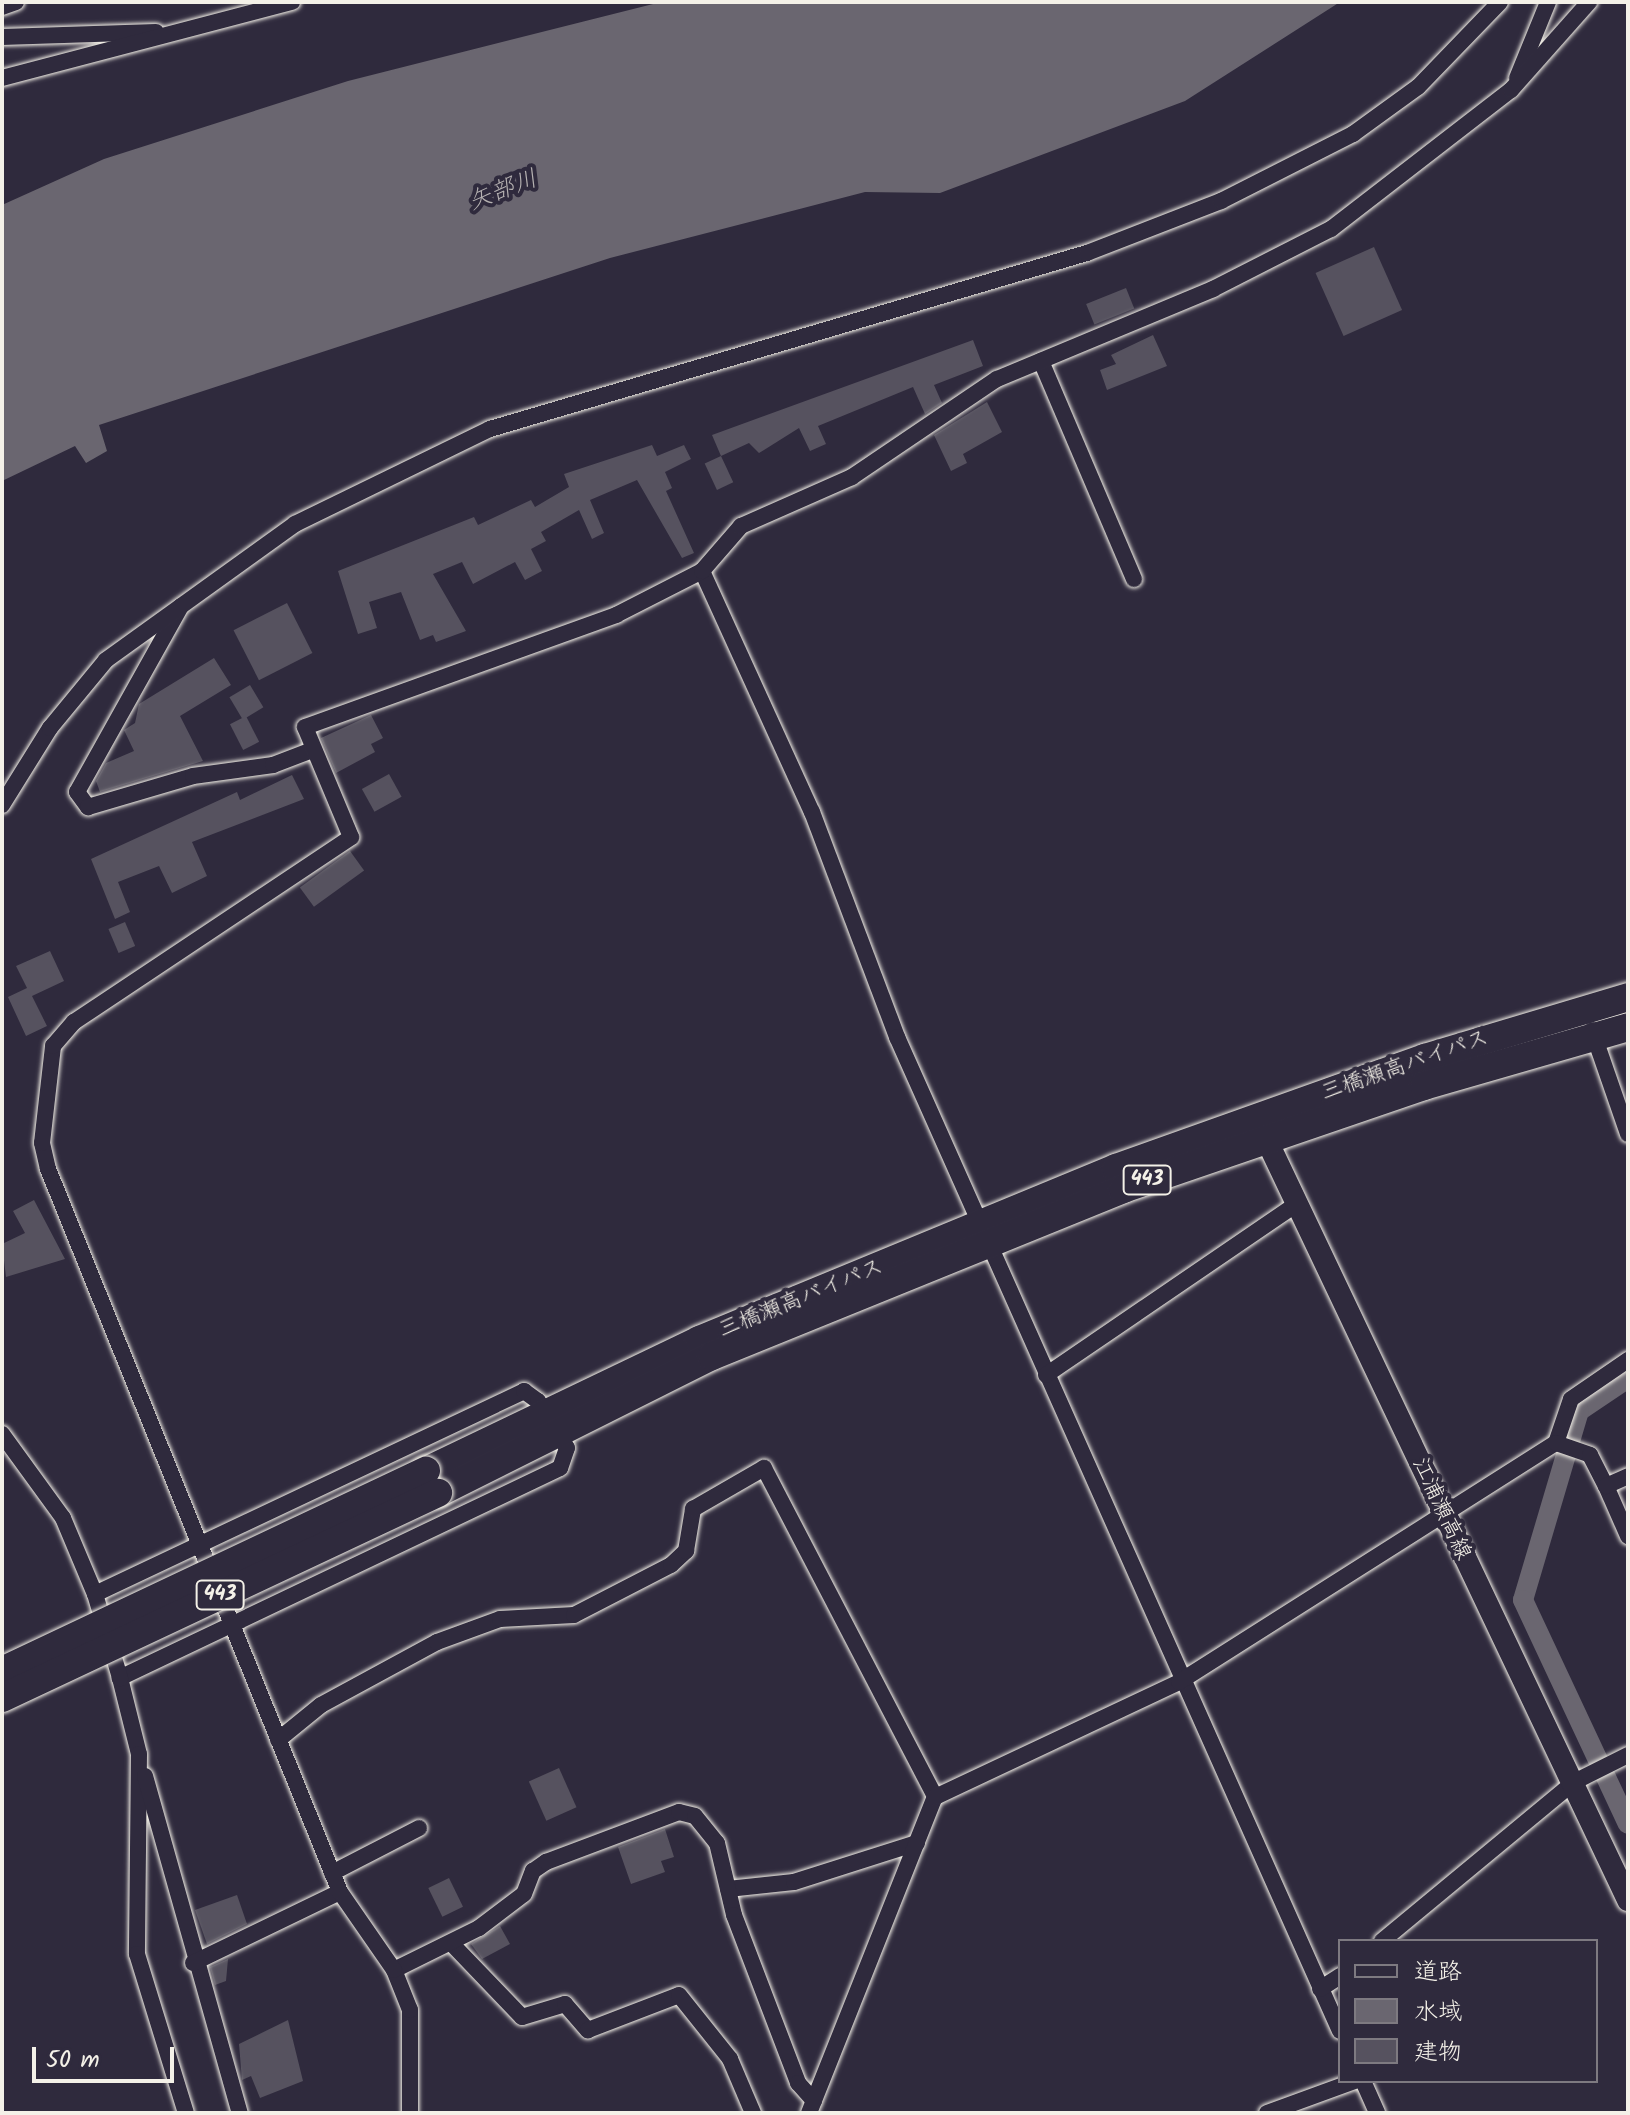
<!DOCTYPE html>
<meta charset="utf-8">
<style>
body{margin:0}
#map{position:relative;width:1630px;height:2115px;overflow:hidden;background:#2f2a3d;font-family:Kalam,"Klee One",sans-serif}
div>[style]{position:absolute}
.water>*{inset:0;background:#6a6670}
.canal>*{height:20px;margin:-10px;padding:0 10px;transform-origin:10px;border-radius:10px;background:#6a6670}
.building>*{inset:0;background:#56525f;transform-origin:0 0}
.roads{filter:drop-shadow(0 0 2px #f4f1e8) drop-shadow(0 0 2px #f4f1e8)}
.street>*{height:16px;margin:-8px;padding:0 8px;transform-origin:8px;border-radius:8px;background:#2f2a3d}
.secondary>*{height:22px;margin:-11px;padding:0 11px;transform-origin:11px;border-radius:11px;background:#2f2a3d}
.highway>*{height:28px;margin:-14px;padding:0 14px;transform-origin:14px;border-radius:14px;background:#2f2a3d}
.bridges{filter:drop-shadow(0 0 2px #f4f1e8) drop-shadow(0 0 2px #f4f1e8)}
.highway-bridge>*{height:28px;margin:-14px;padding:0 14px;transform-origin:14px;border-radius:14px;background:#2f2a3d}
span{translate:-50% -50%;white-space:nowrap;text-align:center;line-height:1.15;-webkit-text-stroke:8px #2f2a3d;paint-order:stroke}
.shield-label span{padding:2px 6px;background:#2f2a3d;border:2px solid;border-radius:6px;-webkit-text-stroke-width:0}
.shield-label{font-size:20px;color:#f4f1e8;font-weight:700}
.street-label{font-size:22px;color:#f4f1e8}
.water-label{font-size:24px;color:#b6b2b2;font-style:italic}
.frame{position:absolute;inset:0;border:4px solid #f4f1e8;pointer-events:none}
.legend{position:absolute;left:1338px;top:1939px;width:260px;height:144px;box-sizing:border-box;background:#2f2a3d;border:2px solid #7e7a81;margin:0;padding:10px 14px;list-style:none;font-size:24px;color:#f4f1e8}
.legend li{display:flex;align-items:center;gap:16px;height:40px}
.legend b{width:40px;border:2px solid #7e7a81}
.scale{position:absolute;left:32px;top:2047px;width:142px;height:36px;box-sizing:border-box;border:4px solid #f4f1e8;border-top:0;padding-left:10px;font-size:24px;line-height:28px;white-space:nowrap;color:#f4f1e8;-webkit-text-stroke:6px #2f2a3d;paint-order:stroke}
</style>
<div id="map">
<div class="water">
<div style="clip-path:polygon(661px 2px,1340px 2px,1185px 101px,940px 193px,865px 192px,610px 258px,99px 425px,107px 451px,86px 463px,75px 446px,2px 481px,2px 205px,104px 159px,348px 81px)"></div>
</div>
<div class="canal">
<div style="left:1628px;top:1378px;width:59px;rotate:146deg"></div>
<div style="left:1579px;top:1411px;width:197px;rotate:106.5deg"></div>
<div style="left:1523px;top:1600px;width:247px;rotate:64.9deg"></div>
</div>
<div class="building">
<div style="left:1374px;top:247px;width:69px;height:64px;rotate:66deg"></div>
<div style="left:1126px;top:288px;width:22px;height:43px;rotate:68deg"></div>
<div style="clip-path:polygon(1153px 335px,1167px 366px,1107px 390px,1100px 370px,1116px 364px,1111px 355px)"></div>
<div style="clip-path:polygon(973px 340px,983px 366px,934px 385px,942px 403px,925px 414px,913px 387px,818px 426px,826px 444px,810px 451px,799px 428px,759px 453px,749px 443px,721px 456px,712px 435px)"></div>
<div style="clip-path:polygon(987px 402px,1002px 432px,963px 454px,967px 463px,951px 471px,934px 435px)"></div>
<div style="clip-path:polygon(652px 445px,657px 456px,684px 445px,691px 459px,665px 472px,672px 488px,666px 491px,694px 553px,682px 558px,637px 480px,590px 500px,604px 533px,592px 539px,579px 510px,541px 532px,546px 541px,531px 549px,542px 571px,525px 580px,515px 562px,473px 584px,462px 562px,433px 574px,466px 631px,436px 642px,433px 635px,420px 640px,401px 592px,369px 602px,377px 628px,358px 634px,338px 571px,474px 517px,478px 525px,531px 500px,535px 507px,569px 487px,564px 474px)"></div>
<div style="left:721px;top:456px;width:29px;height:18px;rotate:65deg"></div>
<div style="left:287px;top:603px;width:56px;height:60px;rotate:63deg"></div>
<div style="clip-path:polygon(214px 658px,231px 685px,180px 716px,203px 761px,100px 792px,96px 781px,106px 763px,134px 751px,124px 730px,135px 723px,139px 704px)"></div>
<div style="left:250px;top:685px;width:26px;height:24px;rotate:59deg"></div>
<div style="clip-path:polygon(371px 715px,383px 738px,371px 744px,375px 752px,336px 773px,321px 738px)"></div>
<div style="left:246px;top:716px;width:29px;height:18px;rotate:63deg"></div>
<div style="left:389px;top:774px;width:26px;height:31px;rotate:61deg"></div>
<div style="clip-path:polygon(292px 775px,304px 799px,192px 842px,207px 876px,172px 893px,159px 866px,118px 882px,130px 912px,115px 919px,91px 859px,237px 792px,240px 800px)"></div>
<div style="left:350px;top:851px;width:24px;height:62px;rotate:54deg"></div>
<div style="left:125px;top:922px;width:26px;height:18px;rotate:67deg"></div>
<div style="clip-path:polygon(50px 951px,64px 981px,32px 996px,47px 1026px,26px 1036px,8px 997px,27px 988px,16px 966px)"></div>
<div style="clip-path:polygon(34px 1200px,65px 1259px,6px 1277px,2px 1244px,25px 1233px,13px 1211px)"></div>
<div style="left:559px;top:1768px;width:43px;height:33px;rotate:66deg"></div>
<div style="clip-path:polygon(665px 1829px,674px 1857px,661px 1861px,665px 1872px,631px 1884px,618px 1847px)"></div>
<div style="left:449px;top:1878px;width:32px;height:23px;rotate:64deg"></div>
<div style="clip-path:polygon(237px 1895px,247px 1924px,207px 1944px,195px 1910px)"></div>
<div style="clip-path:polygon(500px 1926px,510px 1944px,482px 1959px,471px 1944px)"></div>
<div style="clip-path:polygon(228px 1959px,226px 1981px,215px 1985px,210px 1967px)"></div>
<div style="clip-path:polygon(288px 2020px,303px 2081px,260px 2098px,251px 2076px,242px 2080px,239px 2044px)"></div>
</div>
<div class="roads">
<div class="street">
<div style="left:2px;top:7px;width:15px;rotate:-20deg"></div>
<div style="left:2px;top:37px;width:154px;rotate:-1.9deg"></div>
<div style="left:2px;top:78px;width:300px;rotate:-14.7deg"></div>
<div style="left:1517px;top:78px;width:82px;rotate:-67.8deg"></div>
<div style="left:1041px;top:361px;width:237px;rotate:66.9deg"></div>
<div style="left:702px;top:571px;width:265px;rotate:65.5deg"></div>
<div style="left:812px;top:812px;width:241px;rotate:69.3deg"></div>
<div style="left:897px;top:1037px;width:1088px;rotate:65.98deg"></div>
<div style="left:181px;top:606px;width:213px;rotate:119.2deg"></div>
<div style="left:77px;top:792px;width:19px;rotate:54deg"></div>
<div style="left:88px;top:807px;width:109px;rotate:-16.4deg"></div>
<div style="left:193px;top:776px;width:81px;rotate:-7.8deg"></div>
<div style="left:273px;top:765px;width:42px;rotate:-21deg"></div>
<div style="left:2px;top:805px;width:91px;rotate:-58.1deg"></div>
<div style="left:50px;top:728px;width:88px;rotate:-50.5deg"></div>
<div style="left:106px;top:660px;width:233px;rotate:-35.7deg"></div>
<div style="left:295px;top:524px;width:217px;rotate:-26deg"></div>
<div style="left:490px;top:429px;width:622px;rotate:-16.43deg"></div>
<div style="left:1087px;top:253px;width:144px;rotate:-21.2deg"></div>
<div style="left:1221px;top:201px;width:148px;rotate:-26.9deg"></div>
<div style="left:1353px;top:134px;width:80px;rotate:-35.9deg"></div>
<div style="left:1418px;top:87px;width:118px;rotate:-46deg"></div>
<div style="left:1592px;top:1030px;width:110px;rotate:70.9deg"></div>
<div style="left:1046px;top:1375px;width:304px;rotate:-34.3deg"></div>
<div style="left:2px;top:1434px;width:104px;rotate:54deg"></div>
<div style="left:63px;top:1518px;width:82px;rotate:67.2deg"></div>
<div style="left:95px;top:1594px;width:475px;rotate:-25.3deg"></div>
<div style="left:524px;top:1391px;width:17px;rotate:36deg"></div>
<div style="left:538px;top:1401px;width:55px;rotate:58.3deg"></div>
<div style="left:567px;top:1448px;width:21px;rotate:109deg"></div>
<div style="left:560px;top:1468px;width:488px;rotate:154.5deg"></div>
<div style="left:120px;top:1678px;width:78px;rotate:76deg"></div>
<div style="left:139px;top:1754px;width:200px;rotate:90.6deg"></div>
<div style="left:137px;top:1954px;width:166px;rotate:72.9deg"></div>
<div style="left:1556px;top:1443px;width:46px;rotate:-71.2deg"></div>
<div style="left:1571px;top:1399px;width:69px;rotate:-34.4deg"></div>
<div style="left:1606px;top:1486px;width:55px;rotate:66.3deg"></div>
<div style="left:95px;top:1594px;width:88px;rotate:73.4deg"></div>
<div style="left:278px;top:1740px;width:55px;rotate:-39.1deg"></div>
<div style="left:321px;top:1705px;width:132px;rotate:-28.5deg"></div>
<div style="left:437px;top:1642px;width:67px;rotate:-20.1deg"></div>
<div style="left:500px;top:1619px;width:74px;rotate:-3.1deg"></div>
<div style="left:574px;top:1615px;width:109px;rotate:-27.3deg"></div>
<div style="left:671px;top:1565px;width:21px;rotate:-43deg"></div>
<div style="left:686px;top:1551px;width:43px;rotate:-80.5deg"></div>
<div style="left:693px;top:1509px;width:82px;rotate:-30deg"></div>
<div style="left:764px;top:1468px;width:371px;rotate:62.5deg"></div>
<div style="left:145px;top:1776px;width:350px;rotate:74.3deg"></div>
<div style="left:332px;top:1873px;width:98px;rotate:-27.3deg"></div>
<div style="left:728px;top:1889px;width:66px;rotate:-6.1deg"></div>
<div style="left:794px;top:1882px;width:129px;rotate:-17.6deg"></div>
<div style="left:1382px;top:1941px;width:249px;rotate:-39.6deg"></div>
<div style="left:1574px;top:1782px;width:60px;rotate:-26.6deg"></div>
<div style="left:452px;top:1944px;width:101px;rotate:46.2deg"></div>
<div style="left:522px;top:2017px;width:45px;rotate:-16.8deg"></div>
<div style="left:565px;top:2004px;width:35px;rotate:49deg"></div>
<div style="left:588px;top:2030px;width:97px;rotate:-21deg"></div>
<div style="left:679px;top:1995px;width:82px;rotate:51.4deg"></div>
<div style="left:730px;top:2059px;width:59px;rotate:66.9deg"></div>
<div style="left:193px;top:1963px;width:163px;rotate:-25.8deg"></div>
<div style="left:394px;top:1970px;width:95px;rotate:-26.3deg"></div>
<div style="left:479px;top:1928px;width:56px;rotate:-37.1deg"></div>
<div style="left:524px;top:1894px;width:25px;rotate:-69deg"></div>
<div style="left:533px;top:1871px;width:16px;rotate:-35deg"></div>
<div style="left:546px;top:1862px;width:142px;rotate:-20.6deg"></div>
<div style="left:679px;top:1812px;width:16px;rotate:14deg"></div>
<div style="left:695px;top:1816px;width:35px;rotate:51deg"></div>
<div style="left:717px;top:1843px;width:74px;rotate:76.7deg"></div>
<div style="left:734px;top:1915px;width:180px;rotate:69.1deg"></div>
<div style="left:798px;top:2083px;width:24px;rotate:48deg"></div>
<div style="left:1320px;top:1989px;width:24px;rotate:-33deg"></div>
<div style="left:1363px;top:2081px;width:35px;rotate:66deg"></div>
<div style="left:410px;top:2113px;width:103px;rotate:-90deg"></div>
<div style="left:410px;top:2010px;width:43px;rotate:-111.8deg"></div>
<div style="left:394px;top:1970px;width:95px;rotate:-124.7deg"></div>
<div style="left:340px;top:1892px;width:780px;rotate:-111.99deg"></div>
<div style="left:48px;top:1169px;width:27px;rotate:-103deg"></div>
<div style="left:42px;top:1143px;width:98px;rotate:-83.5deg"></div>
<div style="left:53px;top:1046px;width:32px;rotate:-49deg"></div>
<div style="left:74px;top:1022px;width:333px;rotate:-33.7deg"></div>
<div style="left:351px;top:837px;width:119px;rotate:-112.7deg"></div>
<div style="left:305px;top:727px;width:331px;rotate:-19.8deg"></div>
<div style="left:616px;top:615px;width:97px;rotate:-27.1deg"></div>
<div style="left:702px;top:571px;width:60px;rotate:-49.1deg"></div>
<div style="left:741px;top:526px;width:121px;rotate:-23.8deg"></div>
<div style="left:852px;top:477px;width:175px;rotate:-34.1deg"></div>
<div style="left:997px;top:379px;width:234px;rotate:-22.6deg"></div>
<div style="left:1213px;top:289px;width:132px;rotate:-27deg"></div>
<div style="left:1331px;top:229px;width:227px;rotate:-37.7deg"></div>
<div style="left:1511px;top:90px;width:118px;rotate:-48.4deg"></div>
<div style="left:809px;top:2113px;width:340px;rotate:-68.3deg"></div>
<div style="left:935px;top:1797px;width:270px;rotate:-25.2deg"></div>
<div style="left:1179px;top:1682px;width:446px;rotate:-32.4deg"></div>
<div style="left:1556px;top:1443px;width:36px;rotate:19deg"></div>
<div style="left:1590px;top:1455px;width:35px;rotate:63deg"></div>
<div style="left:1606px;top:1486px;width:24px;rotate:-24deg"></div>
<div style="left:1267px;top:2113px;width:94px;rotate:-20deg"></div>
</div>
<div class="secondary">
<div style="left:1261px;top:1128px;width:855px;rotate:64.57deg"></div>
</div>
<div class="highway">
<div style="left:426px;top:1471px;width:303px;rotate:-25.6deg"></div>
<div style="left:699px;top:1340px;width:451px;rotate:-22.4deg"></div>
<div style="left:1116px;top:1168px;width:328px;rotate:-19.6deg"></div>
<div style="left:1425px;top:1058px;width:212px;rotate:-16.7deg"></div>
<div style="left:438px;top:1493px;width:306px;rotate:-26.6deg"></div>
<div style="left:712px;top:1356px;width:444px;rotate:-22.1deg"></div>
<div style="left:1123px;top:1189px;width:318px;rotate:-18.9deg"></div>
<div style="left:1424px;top:1086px;width:212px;rotate:-16.1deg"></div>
</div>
</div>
<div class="bridges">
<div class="highway-bridge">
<div style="left:2px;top:1671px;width:469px;rotate:-25.3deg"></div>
<div style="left:2px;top:1698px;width:482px;rotate:-25.2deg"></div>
</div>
</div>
<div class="shield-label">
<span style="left:1147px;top:1180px">443</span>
<span style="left:220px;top:1595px">443</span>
</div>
<div class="street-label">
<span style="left:1405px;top:1066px;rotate:-19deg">三橋瀬高バイパス</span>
<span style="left:801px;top:1299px;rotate:-22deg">三橋瀬高バイパス</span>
<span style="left:1441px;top:1509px;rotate:65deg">江浦瀬高線</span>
</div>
<div class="water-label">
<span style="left:503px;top:191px;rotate:-21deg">矢部川</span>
</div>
<div class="frame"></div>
<ul class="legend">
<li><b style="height:10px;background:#2f2a3d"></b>道路</li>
<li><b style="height:22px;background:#6a6670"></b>水域</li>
<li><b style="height:22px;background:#56525f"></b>建物</li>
</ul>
<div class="scale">50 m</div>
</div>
